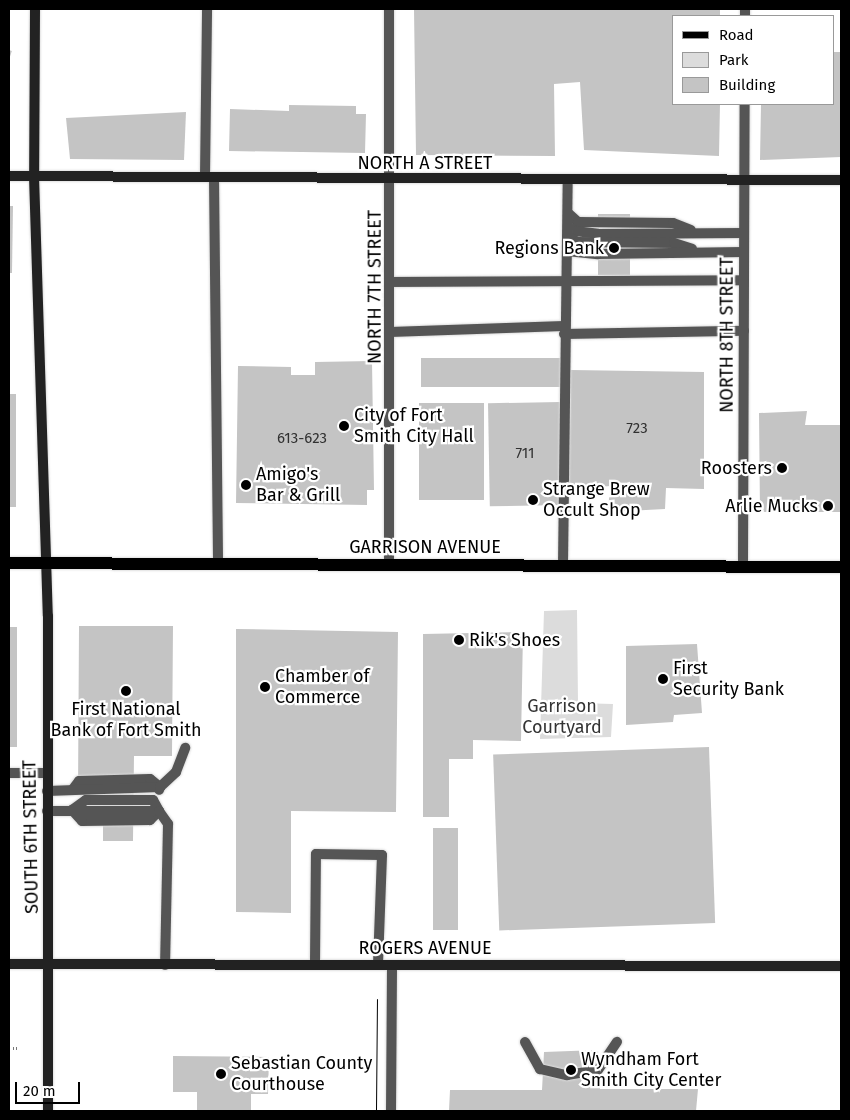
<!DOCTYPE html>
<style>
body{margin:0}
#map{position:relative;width:850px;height:1120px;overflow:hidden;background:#fff;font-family:"Fira Sans",sans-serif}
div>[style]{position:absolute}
.green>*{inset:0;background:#dcdcdc}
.building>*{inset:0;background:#c4c4c4;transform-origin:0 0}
.path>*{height:3px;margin-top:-1.5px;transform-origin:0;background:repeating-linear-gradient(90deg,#777 0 1px,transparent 0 3.5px)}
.roads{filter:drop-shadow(0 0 1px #dbdbdb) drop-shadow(0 0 1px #dbdbdb)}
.lane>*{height:10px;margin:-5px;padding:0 5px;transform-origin:5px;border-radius:5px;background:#555}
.street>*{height:10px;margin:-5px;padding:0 5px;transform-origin:5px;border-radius:5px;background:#555}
.secondary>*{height:10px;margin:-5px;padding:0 5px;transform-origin:5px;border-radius:5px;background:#222}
.primary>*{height:12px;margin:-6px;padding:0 6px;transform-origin:6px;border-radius:6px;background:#000}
.tram>*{height:1px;margin:-0.5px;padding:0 0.5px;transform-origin:0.5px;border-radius:0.5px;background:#000}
.dots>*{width:14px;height:14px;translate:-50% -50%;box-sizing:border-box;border:2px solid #fff;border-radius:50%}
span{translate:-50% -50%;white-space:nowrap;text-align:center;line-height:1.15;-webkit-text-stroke:4.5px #fff;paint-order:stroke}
.number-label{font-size:15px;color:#313131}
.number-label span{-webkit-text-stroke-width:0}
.street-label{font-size:18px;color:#000}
.poi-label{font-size:18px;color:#000}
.right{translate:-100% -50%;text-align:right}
.left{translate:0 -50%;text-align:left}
.park-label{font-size:18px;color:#333}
.frame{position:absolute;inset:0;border:10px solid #000;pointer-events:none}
.legend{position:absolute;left:672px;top:15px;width:162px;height:90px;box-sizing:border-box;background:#fff;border:1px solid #999;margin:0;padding:6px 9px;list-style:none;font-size:15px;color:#000}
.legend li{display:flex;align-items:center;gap:10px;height:25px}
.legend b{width:25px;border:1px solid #999}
.scale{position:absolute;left:15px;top:1082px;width:65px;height:22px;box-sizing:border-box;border:2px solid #000;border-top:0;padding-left:6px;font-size:15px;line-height:18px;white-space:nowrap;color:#000;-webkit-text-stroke:4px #fff;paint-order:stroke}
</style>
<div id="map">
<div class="green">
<div style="clip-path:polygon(577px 610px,578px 703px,613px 704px,611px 737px,540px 739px,544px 611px)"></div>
</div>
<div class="building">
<div style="clip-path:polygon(414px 9px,720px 9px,720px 16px,674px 16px,674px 104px,720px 104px,719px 156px,584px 150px,580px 82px,554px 84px,555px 156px,416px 155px)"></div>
<div style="left:9px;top:50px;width:3px;height:27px;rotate:18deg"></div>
<div style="clip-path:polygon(834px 52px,841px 52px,841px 157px,760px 160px,761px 104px,834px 104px)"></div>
<div style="clip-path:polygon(289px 105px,356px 106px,356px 114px,366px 114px,365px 153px,229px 151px,230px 109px,289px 111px)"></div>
<div style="clip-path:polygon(186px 112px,184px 160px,70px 159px,66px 118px)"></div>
<div style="clip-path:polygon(9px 206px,13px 206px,12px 273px,9px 273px)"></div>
<div style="left:630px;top:214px;width:61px;height:32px;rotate:90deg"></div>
<div style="left:560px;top:358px;width:29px;height:139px;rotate:90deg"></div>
<div style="clip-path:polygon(372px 361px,374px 490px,367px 490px,367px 505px,236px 503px,238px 366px,291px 367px,291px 375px,315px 375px,315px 362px)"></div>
<div style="clip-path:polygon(571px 370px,704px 372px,704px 489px,666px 488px,665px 509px,608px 512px,610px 486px,569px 490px)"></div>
<div style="left:9px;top:394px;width:7px;height:113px"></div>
<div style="left:560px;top:402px;width:103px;height:72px;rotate:89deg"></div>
<div style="left:419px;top:403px;width:65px;height:97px"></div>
<div style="clip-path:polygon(807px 411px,805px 425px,841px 425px,841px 512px,760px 512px,759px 413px)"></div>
<div style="clip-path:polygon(79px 626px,173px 626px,172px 756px,134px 756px,133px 841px,103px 841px,103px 794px,78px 794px)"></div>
<div style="left:9px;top:627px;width:8px;height:120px"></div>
<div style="clip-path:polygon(236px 629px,398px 632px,396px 812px,291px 811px,291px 913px,236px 912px)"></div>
<div style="clip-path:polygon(523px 632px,521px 741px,473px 740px,473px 759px,449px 759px,449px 817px,423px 817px,423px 634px)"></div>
<div style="clip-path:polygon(697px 644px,702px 713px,674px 715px,673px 722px,626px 725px,626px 646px)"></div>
<div style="left:709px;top:747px;width:176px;height:216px;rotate:88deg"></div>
<div style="left:433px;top:828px;width:25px;height:102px"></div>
<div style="clip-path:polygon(598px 1050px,600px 1089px,698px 1089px,696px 1111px,449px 1111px,450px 1090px,542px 1090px,544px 1052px)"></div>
<div style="clip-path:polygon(173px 1056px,269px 1057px,268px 1094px,251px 1094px,251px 1111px,197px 1111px,197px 1092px,173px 1092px)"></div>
</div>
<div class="path">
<div style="left:9px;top:1048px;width:8px"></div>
</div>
<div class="roads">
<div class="lane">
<div style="left:205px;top:177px;width:168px;rotate:-89.3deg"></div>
<div style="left:214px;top:177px;width:385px;rotate:89.4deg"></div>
<div style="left:568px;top:213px;width:13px;rotate:42deg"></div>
<div style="left:578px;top:222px;width:95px;rotate:0.6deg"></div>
<div style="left:673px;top:223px;width:19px;rotate:21deg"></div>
<div style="left:568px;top:226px;width:9px;rotate:36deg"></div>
<div style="left:575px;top:231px;width:23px;rotate:7deg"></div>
<div style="left:598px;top:234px;width:146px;rotate:-0.4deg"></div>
<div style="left:568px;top:237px;width:11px;rotate:27deg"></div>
<div style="left:578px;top:242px;width:96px;rotate:0.6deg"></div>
<div style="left:674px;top:243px;width:19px;rotate:18deg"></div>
<div style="left:567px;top:251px;width:31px;rotate:6deg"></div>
<div style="left:598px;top:254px;width:146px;rotate:-0.8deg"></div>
<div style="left:391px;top:282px;width:353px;rotate:-0.3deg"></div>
<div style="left:390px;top:332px;width:174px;rotate:-2deg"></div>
<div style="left:564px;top:334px;width:180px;rotate:-1deg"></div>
<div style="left:563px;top:565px;width:385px;rotate:-89.3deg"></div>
<div style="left:9px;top:773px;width:38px"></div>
<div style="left:73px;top:789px;width:10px;rotate:-53deg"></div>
<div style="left:79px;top:781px;width:71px;rotate:-1.6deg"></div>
<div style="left:150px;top:779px;width:13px;rotate:39deg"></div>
<div style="left:160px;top:787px;width:3px;rotate:108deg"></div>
<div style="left:47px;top:791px;width:113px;rotate:-2deg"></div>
<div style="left:160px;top:787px;width:22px;rotate:-43deg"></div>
<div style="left:176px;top:772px;width:26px;rotate:-69deg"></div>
<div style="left:86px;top:800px;width:67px"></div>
<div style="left:153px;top:800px;width:13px;rotate:61deg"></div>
<div style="left:159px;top:811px;width:13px;rotate:135deg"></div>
<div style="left:150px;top:820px;width:68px;rotate:179.2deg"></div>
<div style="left:82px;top:821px;width:15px;rotate:-132deg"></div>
<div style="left:72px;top:810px;width:17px;rotate:-36deg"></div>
<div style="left:47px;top:811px;width:112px"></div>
<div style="left:159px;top:811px;width:16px;rotate:55deg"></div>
<div style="left:168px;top:824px;width:141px;rotate:91.2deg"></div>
<div style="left:315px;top:963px;width:109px;rotate:-89.5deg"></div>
<div style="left:316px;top:854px;width:66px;rotate:0.9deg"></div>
<div style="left:382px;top:855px;width:110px;rotate:92.1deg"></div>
<div style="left:525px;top:1042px;width:31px;rotate:61deg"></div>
<div style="left:540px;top:1069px;width:28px;rotate:13deg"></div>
<div style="left:567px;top:1075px;width:31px;rotate:-9deg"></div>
<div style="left:598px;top:1070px;width:34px;rotate:-56deg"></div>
</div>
<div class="street">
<div style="left:389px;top:9px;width:556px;rotate:90deg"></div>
<div style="left:745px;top:16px;width:7px;rotate:-90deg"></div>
<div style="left:743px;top:565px;width:461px;rotate:-89.8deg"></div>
<div style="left:391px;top:1111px;width:146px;rotate:-89.6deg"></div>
</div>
<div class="secondary">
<div style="left:35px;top:9px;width:167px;rotate:90.3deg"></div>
<div style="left:34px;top:176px;width:440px;rotate:88.2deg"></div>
<div style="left:48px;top:616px;width:495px;rotate:90deg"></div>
<div style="left:9px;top:176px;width:832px;rotate:0.28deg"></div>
<div style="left:9px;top:964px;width:832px;rotate:0.14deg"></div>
</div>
<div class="primary">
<div style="left:9px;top:563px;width:832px;rotate:0.28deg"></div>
</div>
</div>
<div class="tram">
<div style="left:376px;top:1111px;width:112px;rotate:-89.5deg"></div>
</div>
<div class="dots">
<div style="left:614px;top:248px;background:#000"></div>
<div style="left:344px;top:426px;background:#000"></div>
<div style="left:782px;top:468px;background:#000"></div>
<div style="left:246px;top:485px;background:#000"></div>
<div style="left:533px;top:500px;background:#000"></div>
<div style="left:828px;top:506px;background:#000"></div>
<div style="left:459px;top:640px;background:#000"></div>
<div style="left:663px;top:679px;background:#000"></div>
<div style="left:265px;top:687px;background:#000"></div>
<div style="left:126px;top:691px;background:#000"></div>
<div style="left:571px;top:1070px;background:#000"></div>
<div style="left:221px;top:1074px;background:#000"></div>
</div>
<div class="number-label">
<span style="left:637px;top:429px">723</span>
<span style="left:302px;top:439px">613-623</span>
<span style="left:525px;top:454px">711</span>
</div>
<div class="street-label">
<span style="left:425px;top:163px">NORTH A STREET</span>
<span style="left:375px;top:287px;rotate:-90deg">NORTH 7TH STREET</span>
<span style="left:727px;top:335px;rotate:-90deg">NORTH 8TH STREET</span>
<span style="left:425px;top:547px">GARRISON AVENUE</span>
<span style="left:31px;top:837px;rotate:-91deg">SOUTH 6TH STREET</span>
<span style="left:425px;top:948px">ROGERS AVENUE</span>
</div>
<div class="poi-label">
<span class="right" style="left:604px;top:248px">Regions Bank</span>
<span class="left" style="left:354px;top:426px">City of Fort<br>Smith City Hall</span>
<span class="right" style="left:772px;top:468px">Roosters</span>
<span class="left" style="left:256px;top:485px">Amigo's<br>Bar &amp; Grill</span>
<span class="left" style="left:543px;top:500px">Strange Brew<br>Occult Shop</span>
<span class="right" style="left:818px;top:506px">Arlie Mucks</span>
<span class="left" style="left:469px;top:640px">Rik's Shoes</span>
<span class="left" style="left:673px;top:679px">First<br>Security Bank</span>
<span class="left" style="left:275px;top:687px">Chamber of<br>Commerce</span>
<span style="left:126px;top:720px">First National<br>Bank of Fort Smith</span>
<span class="left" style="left:581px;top:1070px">Wyndham Fort<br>Smith City Center</span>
<span class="left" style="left:231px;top:1074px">Sebastian County<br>Courthouse</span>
</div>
<div class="park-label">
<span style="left:562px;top:717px">Garrison<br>Courtyard</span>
</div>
<div class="frame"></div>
<ul class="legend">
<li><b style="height:6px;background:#000"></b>Road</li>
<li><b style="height:14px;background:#dcdcdc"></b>Park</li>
<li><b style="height:14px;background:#c4c4c4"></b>Building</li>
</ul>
<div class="scale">20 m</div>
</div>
